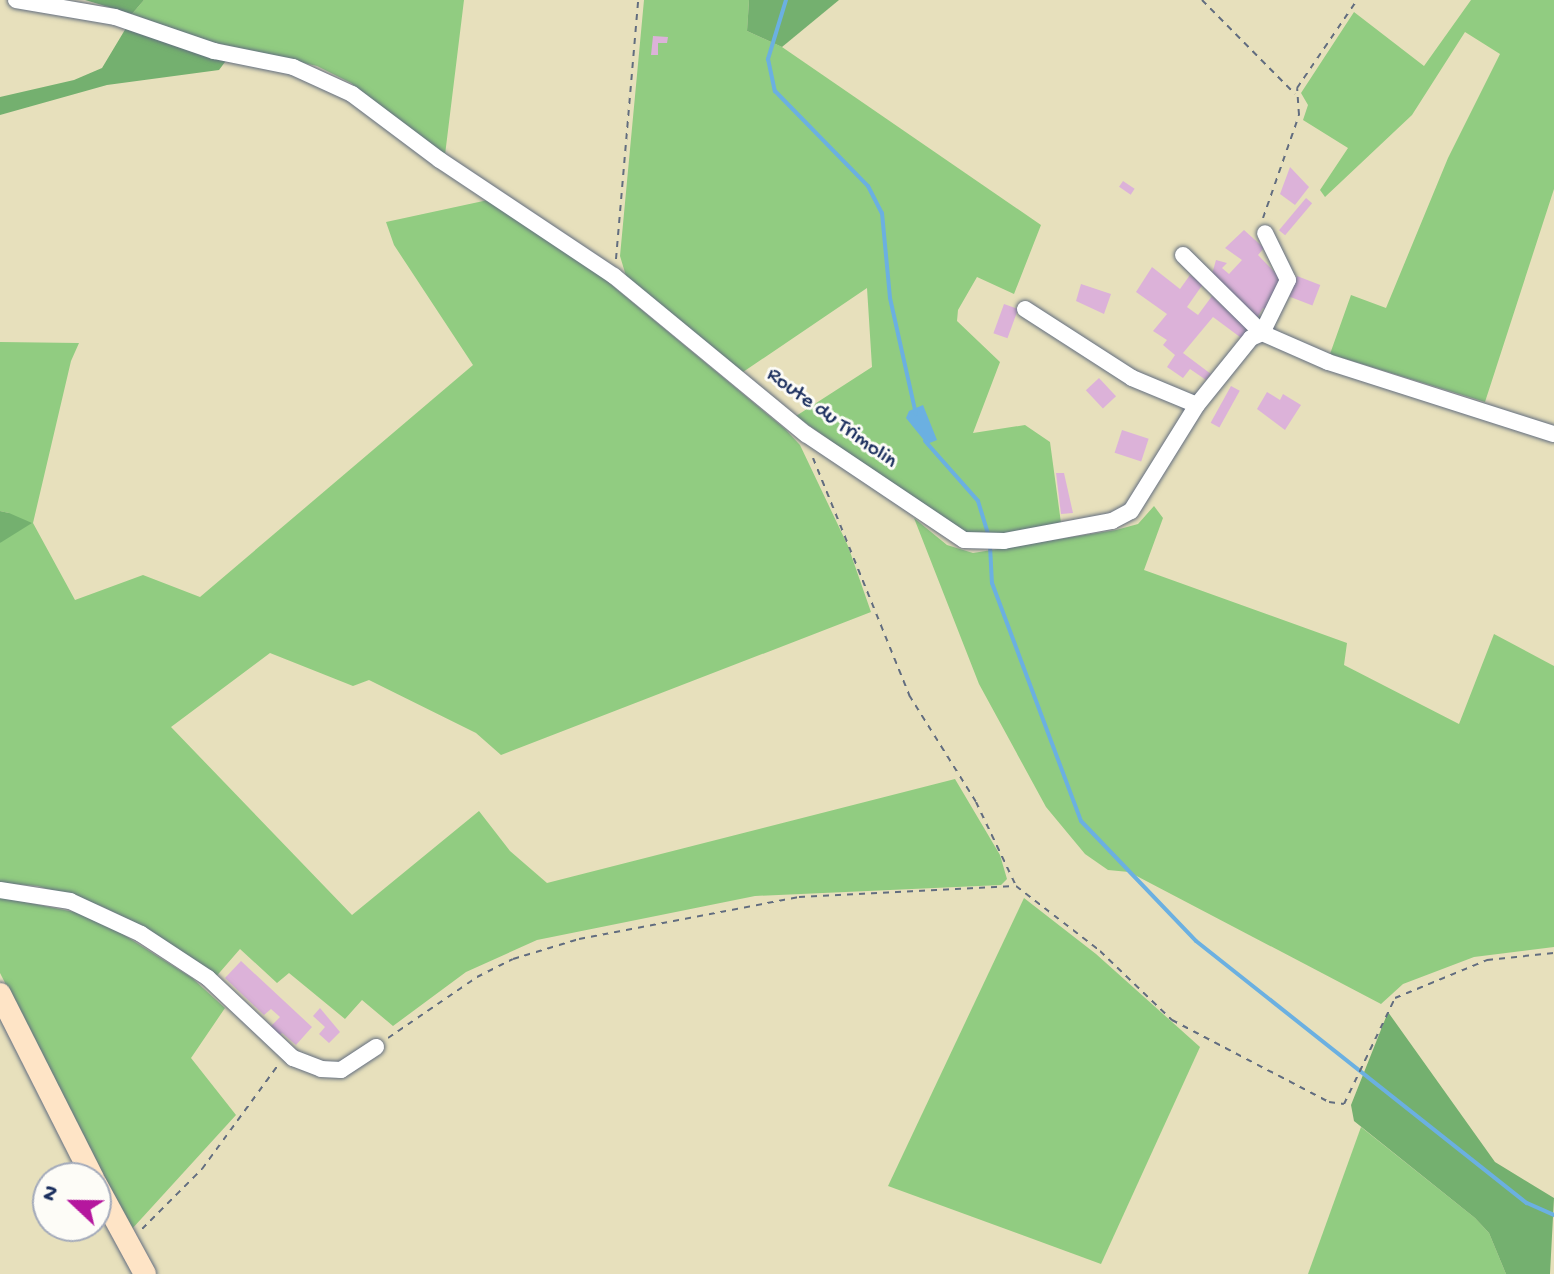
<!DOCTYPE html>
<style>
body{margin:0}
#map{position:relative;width:1554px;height:1274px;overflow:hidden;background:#e7e0bc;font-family:"Gochi Hand",sans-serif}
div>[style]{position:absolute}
.green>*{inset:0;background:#91cc81}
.forest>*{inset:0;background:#74b06f}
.water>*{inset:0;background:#6bb0e1}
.stream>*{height:4px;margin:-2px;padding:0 2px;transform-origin:2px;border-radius:2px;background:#6bb0e1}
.building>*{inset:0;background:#dcb2d9;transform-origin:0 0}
.path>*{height:2px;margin-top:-1px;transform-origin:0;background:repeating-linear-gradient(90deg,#626d7f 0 6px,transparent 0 12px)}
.roads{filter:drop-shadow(0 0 2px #626d7f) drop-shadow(0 0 2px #626d7f)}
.street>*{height:16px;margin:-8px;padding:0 8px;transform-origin:8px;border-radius:8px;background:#fff}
.secondary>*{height:22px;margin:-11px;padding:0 11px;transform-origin:11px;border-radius:11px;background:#fee4c6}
span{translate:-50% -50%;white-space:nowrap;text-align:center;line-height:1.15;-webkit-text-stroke:6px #fdfcf7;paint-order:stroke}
.street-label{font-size:22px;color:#1b2f5e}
.north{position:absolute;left:32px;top:1162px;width:80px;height:80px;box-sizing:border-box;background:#fdfcf7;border:2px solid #a3aaba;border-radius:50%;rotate:292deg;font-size:22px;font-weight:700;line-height:32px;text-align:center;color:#1b2f5e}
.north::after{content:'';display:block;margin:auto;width:28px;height:36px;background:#b5179e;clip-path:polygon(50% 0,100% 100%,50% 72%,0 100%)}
</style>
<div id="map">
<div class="green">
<div style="clip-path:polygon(144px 0,464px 0,445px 155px,351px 83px,317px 66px,203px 40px,132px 14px)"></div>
<div style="clip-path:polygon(644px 0,749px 0,747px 31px,782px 47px,1041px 225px,1014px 294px,977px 277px,958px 310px,957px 321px,1000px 362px,973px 433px,1025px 425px,1050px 442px,1061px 523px,994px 536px,957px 531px,796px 416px,872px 367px,867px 288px,743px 372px,626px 276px,620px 256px)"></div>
<div style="clip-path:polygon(1471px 0,1554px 0,1554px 189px,1485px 402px,1330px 354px,1351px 295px,1386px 308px,1448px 158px,1500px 54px,1465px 32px,1412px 115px,1325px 197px,1320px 190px,1348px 148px,1303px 120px,1308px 105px,1301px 93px,1354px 12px,1424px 66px)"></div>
<div style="clip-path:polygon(488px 200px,585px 263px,785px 429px,800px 445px,848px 546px,871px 612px,501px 755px,476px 733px,369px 680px,353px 686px,270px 653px,171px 727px,352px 915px,479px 811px,510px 851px,547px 883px,955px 779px,1000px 855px,1007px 879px,1001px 885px,755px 896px,537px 940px,466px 972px,393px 1026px,362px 1000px,345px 1019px,289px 973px,277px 983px,240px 949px,214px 979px,136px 923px,101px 906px,38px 886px,0 883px,0 543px,9px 513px,0 511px,0 342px,79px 343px,71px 361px,33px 523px,75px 600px,143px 575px,200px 597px,473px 365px,394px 245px,386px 222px)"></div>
<div style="clip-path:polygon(1154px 506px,1163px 518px,1144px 570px,1347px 643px,1344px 665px,1459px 724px,1494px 634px,1554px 666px,1554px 947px,1474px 957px,1403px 984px,1381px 1004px,1129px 872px,1108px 870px,1085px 854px,1046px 807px,979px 684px,914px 518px,947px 545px,973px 553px,1116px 530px,1138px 524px)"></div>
<div style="clip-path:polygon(0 897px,94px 916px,192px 978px,225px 1008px,191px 1058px,236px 1115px,131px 1230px,0 973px)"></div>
<div style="clip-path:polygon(1024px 898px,1096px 954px,1200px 1047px,1101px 1264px,888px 1186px)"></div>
<div style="clip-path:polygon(1361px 1127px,1475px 1218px,1489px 1233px,1506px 1274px,1308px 1274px)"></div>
</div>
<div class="forest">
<div style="clip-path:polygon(85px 0,144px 0,132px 14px)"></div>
<div style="clip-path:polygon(749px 0,839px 0,782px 47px,747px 31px)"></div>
<div style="clip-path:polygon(126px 28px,228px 58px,219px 70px,107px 85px,0 115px,0 97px,74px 80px,102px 68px)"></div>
<div style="clip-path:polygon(0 511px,9px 513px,32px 523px,0 543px)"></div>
<div style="clip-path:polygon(1388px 1012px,1495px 1162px,1554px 1198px,1550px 1274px,1506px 1274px,1489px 1233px,1475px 1218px,1354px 1121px,1351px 1105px)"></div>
</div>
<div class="water">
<div style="clip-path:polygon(923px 405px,937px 440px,927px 444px,906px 418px,909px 411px)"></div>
</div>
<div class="stream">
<div style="left:786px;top:0;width:62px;rotate:107deg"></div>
<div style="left:768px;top:59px;width:33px;rotate:78deg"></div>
<div style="left:775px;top:91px;width:133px;rotate:45.6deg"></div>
<div style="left:868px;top:186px;width:30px;rotate:63deg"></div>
<div style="left:882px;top:213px;width:85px;rotate:84.6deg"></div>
<div style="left:890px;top:298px;width:119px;rotate:77.4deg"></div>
<div style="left:925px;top:441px;width:80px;rotate:48.5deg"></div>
<div style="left:978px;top:501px;width:38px;rotate:73deg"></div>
<div style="left:990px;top:546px;width:37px;rotate:87deg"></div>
<div style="left:992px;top:583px;width:254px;rotate:69.5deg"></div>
<div style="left:1081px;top:821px;width:166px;rotate:46.2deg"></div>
<div style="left:1196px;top:941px;width:422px;rotate:38.4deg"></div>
<div style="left:1527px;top:1203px;width:30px;rotate:24deg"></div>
</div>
<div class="building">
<div style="clip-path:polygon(653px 36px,668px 37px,667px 43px,658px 43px,658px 55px,651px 55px)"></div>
<div style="clip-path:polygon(1290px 167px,1309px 187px,1295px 205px,1280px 194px)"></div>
<div style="left:1123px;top:181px;width:14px;height:7px;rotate:34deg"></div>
<div style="left:1306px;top:198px;width:8px;height:42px;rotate:40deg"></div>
<div style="clip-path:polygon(1244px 230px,1264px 248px,1258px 255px,1281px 279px,1271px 311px,1263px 308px,1255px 321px,1212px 274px,1216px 260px,1227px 263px,1222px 268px,1229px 274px,1242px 260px,1225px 248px)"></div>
<div style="clip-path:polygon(1152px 267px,1180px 289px,1190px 275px,1203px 284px,1187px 307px,1198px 315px,1212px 296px,1246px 328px,1244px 340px,1213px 317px,1183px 353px,1211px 374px,1206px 380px,1190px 369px,1183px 378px,1167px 367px,1175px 355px,1163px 345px,1167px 340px,1153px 331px,1167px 314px,1136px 292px)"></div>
<div style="left:1297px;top:276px;width:25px;height:22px;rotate:21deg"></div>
<div style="clip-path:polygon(1081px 284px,1111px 294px,1104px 314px,1076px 301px)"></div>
<div style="left:1004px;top:304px;width:15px;height:31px;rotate:20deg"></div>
<div style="left:1099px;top:378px;width:25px;height:18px;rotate:47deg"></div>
<div style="left:1231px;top:386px;width:10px;height:42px;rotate:29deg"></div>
<div style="clip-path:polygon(1267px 392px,1280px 400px,1283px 394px,1301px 405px,1285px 430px,1257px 409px)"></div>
<div style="left:1122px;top:430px;width:28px;height:24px;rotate:18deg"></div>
<div style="clip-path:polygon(1056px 473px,1064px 473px,1073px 513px,1061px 514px)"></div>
<div style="clip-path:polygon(241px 961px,312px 1027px,296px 1045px,282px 1033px,277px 1038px,270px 1027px,280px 1017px,271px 1009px,264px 1015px,225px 978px)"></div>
<div style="clip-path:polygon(320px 1008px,340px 1032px,329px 1043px,319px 1034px,325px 1027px,313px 1016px)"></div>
</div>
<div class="path">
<div style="left:1202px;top:0;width:132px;rotate:45.3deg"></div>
<div style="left:1263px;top:218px;width:109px;rotate:-70.7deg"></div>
<div style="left:1299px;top:115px;width:27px;rotate:-94deg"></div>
<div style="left:1297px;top:88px;width:107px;rotate:-55.7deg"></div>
<div style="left:616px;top:259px;width:260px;rotate:-85.1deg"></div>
<div style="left:813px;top:458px;width:256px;rotate:67.9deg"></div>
<div style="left:909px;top:695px;width:126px;rotate:57.9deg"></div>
<div style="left:976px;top:802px;width:93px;rotate:64.5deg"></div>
<div style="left:1016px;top:886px;width:106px;rotate:37.7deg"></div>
<div style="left:1100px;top:951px;width:100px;rotate:43.8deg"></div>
<div style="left:1172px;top:1020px;width:177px;rotate:27.6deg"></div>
<div style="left:1329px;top:1102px;width:15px;rotate:8deg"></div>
<div style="left:1344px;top:1104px;width:118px;rotate:-64.3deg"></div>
<div style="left:1395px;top:998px;width:100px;rotate:-22.4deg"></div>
<div style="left:1487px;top:960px;width:67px;rotate:-6deg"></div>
<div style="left:388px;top:1038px;width:108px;rotate:-34.4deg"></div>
<div style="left:477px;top:977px;width:40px;rotate:-26.6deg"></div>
<div style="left:513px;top:959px;width:69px;rotate:-16.9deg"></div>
<div style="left:579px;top:939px;width:224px;rotate:-10.8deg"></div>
<div style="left:799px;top:897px;width:216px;rotate:-2.9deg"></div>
<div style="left:142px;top:1229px;width:85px;rotate:-45deg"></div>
<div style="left:202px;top:1169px;width:129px;rotate:-53.8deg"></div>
</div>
<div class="roads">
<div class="street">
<div style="left:16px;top:0;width:100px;rotate:9.7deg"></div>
<div style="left:115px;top:17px;width:105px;rotate:19deg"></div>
<div style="left:214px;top:51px;width:81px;rotate:11.4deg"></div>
<div style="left:293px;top:67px;width:65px;rotate:24.6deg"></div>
<div style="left:352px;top:94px;width:110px;rotate:36.9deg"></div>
<div style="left:440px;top:160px;width:209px;rotate:33.7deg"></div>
<div style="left:614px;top:276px;width:249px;rotate:39.5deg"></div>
<div style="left:806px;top:434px;width:190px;rotate:33.9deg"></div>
<div style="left:964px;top:540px;width:40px;rotate:1.4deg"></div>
<div style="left:1004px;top:541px;width:110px;rotate:-10.5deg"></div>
<div style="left:1112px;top:521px;width:21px;rotate:-28deg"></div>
<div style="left:1131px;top:511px;width:125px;rotate:-58.1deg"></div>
<div style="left:1197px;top:405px;width:86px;rotate:-51.1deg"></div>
<div style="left:1251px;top:338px;width:12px;rotate:-24deg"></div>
<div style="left:1262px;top:333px;width:72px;rotate:23.7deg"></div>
<div style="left:1328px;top:362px;width:237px;rotate:17.7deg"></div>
<div style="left:1183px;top:255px;width:111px;rotate:44.6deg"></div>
<div style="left:1262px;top:333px;width:59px;rotate:-63.9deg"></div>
<div style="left:1288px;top:280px;width:52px;rotate:-116.1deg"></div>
<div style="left:1025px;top:309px;width:127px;rotate:32.8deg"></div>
<div style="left:1132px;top:378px;width:70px;rotate:22.6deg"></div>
<div style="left:0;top:890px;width:71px;rotate:8.9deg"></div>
<div style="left:70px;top:901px;width:78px;rotate:24.9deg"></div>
<div style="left:141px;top:934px;width:80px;rotate:33.3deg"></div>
<div style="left:208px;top:978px;width:117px;rotate:43.3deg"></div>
<div style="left:293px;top:1058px;width:30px;rotate:21deg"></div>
<div style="left:321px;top:1069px;width:20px;rotate:3deg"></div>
<div style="left:341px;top:1070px;width:42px;rotate:-33.3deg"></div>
</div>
<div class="secondary">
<div style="left:0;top:994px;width:206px;rotate:63.2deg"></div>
<div style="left:96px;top:1184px;width:102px;rotate:61.4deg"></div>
</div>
</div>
<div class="street-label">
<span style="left:831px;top:419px;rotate:36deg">Route du Trimolin</span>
</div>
<div class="north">N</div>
</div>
